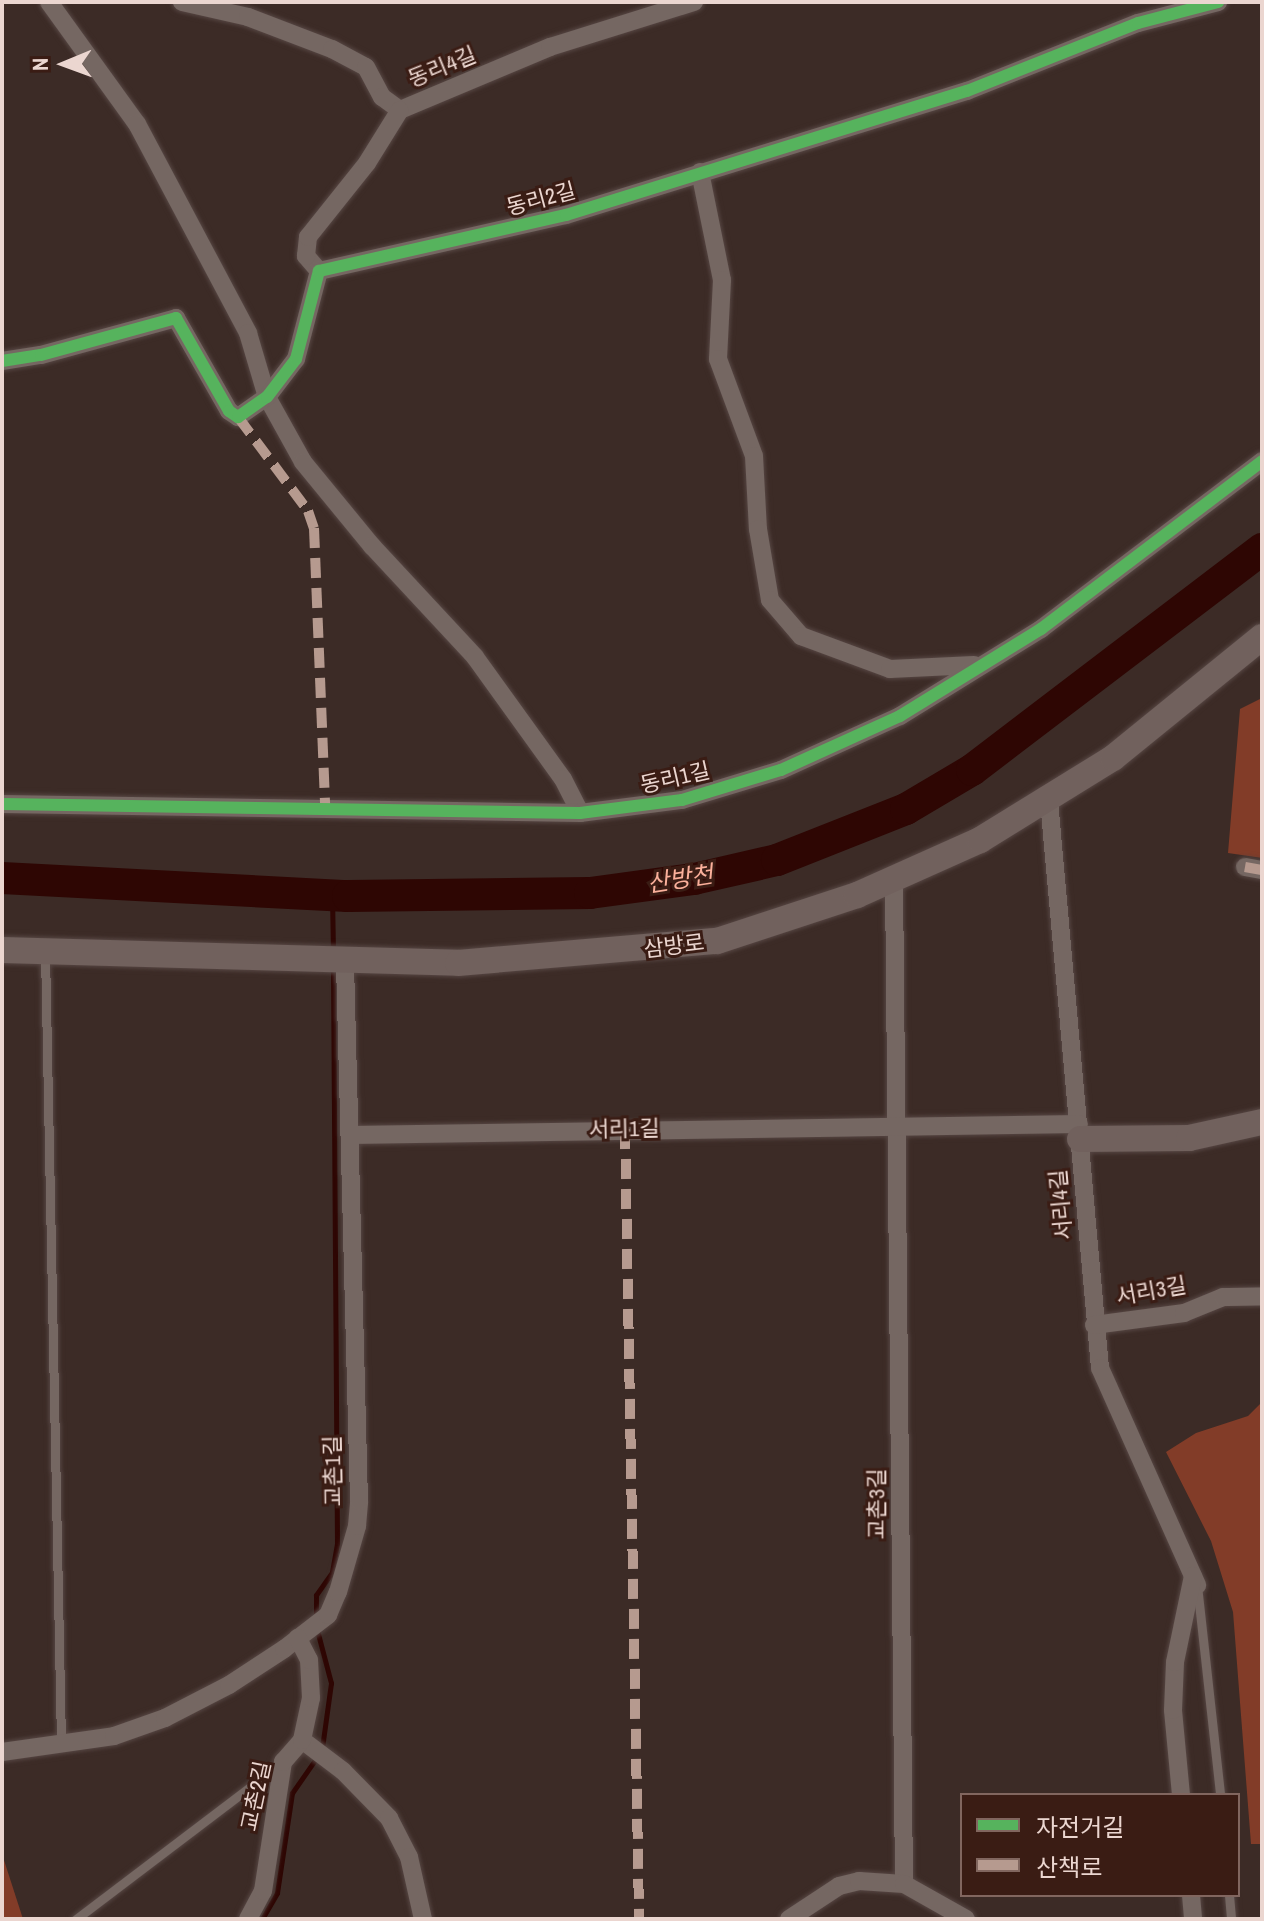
<!DOCTYPE html>
<meta charset="utf-8">
<style>
body{margin:0}
#map{position:relative;width:1264px;height:1921px;overflow:hidden;background:#3c2b26;font-family:"Archivo Narrow","Noto Sans KR",sans-serif}
div>[style]{position:absolute}
.green>*{inset:0;background:#823c28}
.stream>*{height:5px;margin:-2.5px;padding:0 2.5px;transform-origin:2.5px;border-radius:2.5px;background:#2e0603}
.river>*{height:32px;margin:-16px;padding:0 16px;transform-origin:16px;border-radius:16px;background:#2e0603}
.roads{filter:drop-shadow(0 0 2px #564643) drop-shadow(0 0 2px #564643)}
.lane>*{height:9px;margin:-4.5px;padding:0 4.5px;transform-origin:4.5px;border-radius:4.5px;background:#756762}
.street>*{height:18px;margin:-9px;padding:0 9px;transform-origin:9px;border-radius:9px;background:#756762}
.secondary>*{height:26px;margin:-13px;padding:0 13px;transform-origin:13px;border-radius:13px;background:#71615d}
.quiet>*{height:10px;margin-top:-5px;transform-origin:0;background:repeating-linear-gradient(90deg,#b69a8f 0 20px,transparent 0 30px)}
.cycleway>*{height:12px;margin:-6px;padding:0 6px;transform-origin:6px;border-radius:6px;background:#56b35d}
span{translate:-50% -50%;white-space:nowrap;text-align:center;line-height:1.15;-webkit-text-stroke:6px #3a1c14;paint-order:stroke}
.street-label{font-size:22px;color:#ebd6d0}
.water-label{font-size:24px;color:#fbb09b;font-style:italic}
.frame{position:absolute;inset:0;border:4px solid #ebd6d0;pointer-events:none}
.legend{position:absolute;left:960px;top:1793px;width:280px;height:104px;box-sizing:border-box;background:#3a1c14;border:2px solid #81665f;margin:0;padding:10px 14px;list-style:none;font-size:24px;color:#ebd6d0}
.legend li{display:flex;align-items:center;gap:16px;height:40px}
.legend b{width:40px;border:2px solid #81665f}
.north{position:absolute;left:24px;top:24px;width:80px;height:80px;-webkit-text-stroke:6px #3a1c14;paint-order:stroke;rotate:269deg;font-size:22px;font-weight:700;line-height:32px;text-align:center;color:#ebd6d0}
.north::after{content:'';display:block;margin:auto;width:28px;height:36px;background:#ebd6d0;clip-path:polygon(50% 0,100% 100%,50% 72%,0 100%)}
</style>
<div id="map">
<div class="green">
<div style="clip-path:polygon(1262px 698px,1262px 858px,1228px 853px,1240px 709px)"></div>
<div style="clip-path:polygon(1262px 1402px,1262px 1844px,1251px 1844px,1233px 1612px,1211px 1541px,1166px 1452px,1196px 1433px,1248px 1416px)"></div>
<div style="clip-path:polygon(2px 1854px,23px 1919px,2px 1919px)"></div>
</div>
<div class="stream">
<div style="left:332px;top:895px;width:55px;rotate:89deg"></div>
<div style="left:316px;top:1620px;width:25px;rotate:-90deg"></div>
<div style="left:316px;top:1595px;width:28px;rotate:-55deg"></div>
<div style="left:332px;top:1572px;width:29px;rotate:-80deg"></div>
<div style="left:337px;top:1543px;width:575px;rotate:-90.4deg"></div>
<div style="left:317px;top:1630px;width:55px;rotate:75.2deg"></div>
<div style="left:331px;top:1683px;width:66px;rotate:97.9deg"></div>
<div style="left:262px;top:1919px;width:30px;rotate:-60deg"></div>
<div style="left:277px;top:1893px;width:101px;rotate:-81.5deg"></div>
<div style="left:292px;top:1793px;width:44px;rotate:-55.2deg"></div>
</div>
<div class="river">
<div style="left:2px;top:878px;width:346px;rotate:3deg"></div>
<div style="left:348px;top:896px;width:242px;rotate:-0.7deg"></div>
<div style="left:590px;top:893px;width:105px;rotate:-7.7deg"></div>
<div style="left:694px;top:879px;width:85px;rotate:-12.9deg"></div>
<div style="left:777px;top:860px;width:139px;rotate:-21.6deg"></div>
<div style="left:906px;top:809px;width:77px;rotate:-30.6deg"></div>
<div style="left:972px;top:770px;width:365px;rotate:-37.3deg"></div>
</div>
<div class="roads">
<div class="lane">
<div style="left:45px;top:952px;width:793px;rotate:88.84deg"></div>
<div style="left:1197px;top:1585px;width:211px;rotate:83.7deg"></div>
<div style="left:1229px;top:1895px;width:24px;rotate:85deg"></div>
<div style="left:76px;top:1919px;width:256px;rotate:-37.2deg"></div>
</div>
<div class="street">
<div style="left:49px;top:2px;width:150px;rotate:54.2deg"></div>
<div style="left:137px;top:124px;width:237px;rotate:62deg"></div>
<div style="left:248px;top:333px;width:67px;rotate:73.5deg"></div>
<div style="left:267px;top:397px;width:74px;rotate:61deg"></div>
<div style="left:303px;top:462px;width:109px;rotate:50.6deg"></div>
<div style="left:372px;top:546px;width:151px;rotate:47.1deg"></div>
<div style="left:475px;top:657px;width:150px;rotate:54.2deg"></div>
<div style="left:563px;top:779px;width:38px;rotate:63deg"></div>
<div style="left:182px;top:2px;width:68px;rotate:12.8deg"></div>
<div style="left:248px;top:17px;width:90px;rotate:20.9deg"></div>
<div style="left:332px;top:49px;width:38px;rotate:28deg"></div>
<div style="left:366px;top:67px;width:34px;rotate:62deg"></div>
<div style="left:382px;top:97px;width:22px;rotate:36deg"></div>
<div style="left:400px;top:110px;width:163px;rotate:-22.8deg"></div>
<div style="left:550px;top:47px;width:151px;rotate:-17.4deg"></div>
<div style="left:700px;top:172px;width:110px;rotate:78.5deg"></div>
<div style="left:722px;top:280px;width:79px;rotate:92.9deg"></div>
<div style="left:718px;top:359px;width:103px;rotate:69.6deg"></div>
<div style="left:754px;top:456px;width:73px;rotate:86.9deg"></div>
<div style="left:758px;top:529px;width:72px;rotate:80.4deg"></div>
<div style="left:770px;top:600px;width:48px;rotate:49.3deg"></div>
<div style="left:801px;top:636px;width:95px;rotate:20.3deg"></div>
<div style="left:890px;top:669px;width:84px;rotate:-2.7deg"></div>
<div style="left:319px;top:271px;width:20px;rotate:-131deg"></div>
<div style="left:306px;top:256px;width:19px;rotate:-84deg"></div>
<div style="left:308px;top:237px;width:95px;rotate:-51.4deg"></div>
<div style="left:367px;top:163px;width:62px;rotate:-58.1deg"></div>
<div style="left:2px;top:361px;width:39px;rotate:-9deg"></div>
<div style="left:41px;top:355px;width:140px;rotate:-15.3deg"></div>
<div style="left:176px;top:318px;width:107px;rotate:60.3deg"></div>
<div style="left:229px;top:411px;width:11px;rotate:34deg"></div>
<div style="left:238px;top:417px;width:35px;rotate:-35deg"></div>
<div style="left:267px;top:397px;width:48px;rotate:-52.7deg"></div>
<div style="left:296px;top:359px;width:91px;rotate:-75.4deg"></div>
<div style="left:319px;top:271px;width:253px;rotate:-12.8deg"></div>
<div style="left:566px;top:215px;width:420px;rotate:-17.2deg"></div>
<div style="left:967px;top:91px;width:184px;rotate:-21.7deg"></div>
<div style="left:1138px;top:23px;width:83px;rotate:-14.7deg"></div>
<div style="left:1049px;top:801px;width:569px;rotate:84.86deg"></div>
<div style="left:1100px;top:1368px;width:238px;rotate:65.9deg"></div>
<div style="left:2px;top:804px;width:578px;rotate:0.89deg"></div>
<div style="left:580px;top:813px;width:103px;rotate:-7.3deg"></div>
<div style="left:682px;top:800px;width:103px;rotate:-16.9deg"></div>
<div style="left:781px;top:770px;width:131px;rotate:-24.4deg"></div>
<div style="left:900px;top:716px;width:166px;rotate:-31.7deg"></div>
<div style="left:1041px;top:629px;width:278px;rotate:-37.2deg"></div>
<div style="left:1245px;top:867px;width:17px;rotate:10deg"></div>
<div style="left:894px;top:880px;width:1004px;rotate:89.43deg"></div>
<div style="left:350px;top:1135px;width:729px;rotate:-0.86deg"></div>
<div style="left:1094px;top:1325px;width:91px;rotate:-7.6deg"></div>
<div style="left:1184px;top:1313px;width:42px;rotate:-22.3deg"></div>
<div style="left:1223px;top:1297px;width:39px;rotate:-1deg"></div>
<div style="left:302px;top:1740px;width:51px;rotate:37.1deg"></div>
<div style="left:343px;top:1771px;width:66px;rotate:45.6deg"></div>
<div style="left:389px;top:1818px;width:44px;rotate:62.9deg"></div>
<div style="left:409px;top:1857px;width:64px;rotate:77.3deg"></div>
<div style="left:2px;top:1752px;width:113px;rotate:-8.1deg"></div>
<div style="left:114px;top:1736px;width:54px;rotate:-19.4deg"></div>
<div style="left:165px;top:1718px;width:72px;rotate:-27.3deg"></div>
<div style="left:229px;top:1685px;width:66px;rotate:-33.2deg"></div>
<div style="left:284px;top:1649px;width:56px;rotate:-37.7deg"></div>
<div style="left:328px;top:1615px;width:25px;rotate:-67deg"></div>
<div style="left:338px;top:1592px;width:69px;rotate:-73.9deg"></div>
<div style="left:357px;top:1526px;width:25px;rotate:-85deg"></div>
<div style="left:359px;top:1501px;width:540px;rotate:-91.49deg"></div>
<div style="left:1181px;top:1795px;width:85px;rotate:-95.4deg"></div>
<div style="left:1173px;top:1710px;width:48px;rotate:-87.6deg"></div>
<div style="left:1175px;top:1662px;width:88px;rotate:-78.2deg"></div>
<div style="left:1191px;top:1895px;width:24px;rotate:85deg"></div>
<div style="left:248px;top:1919px;width:32px;rotate:-62deg"></div>
<div style="left:263px;top:1891px;width:131px;rotate:-81.2deg"></div>
<div style="left:283px;top:1762px;width:29px;rotate:-49deg"></div>
<div style="left:302px;top:1740px;width:43px;rotate:-77.9deg"></div>
<div style="left:311px;top:1698px;width:38px;rotate:-93deg"></div>
<div style="left:309px;top:1660px;width:25px;rotate:-117deg"></div>
<div style="left:789px;top:1919px;width:60px;rotate:-33.4deg"></div>
<div style="left:839px;top:1886px;width:21px;rotate:-14deg"></div>
<div style="left:859px;top:1881px;width:45px;rotate:3.8deg"></div>
<div style="left:904px;top:1884px;width:71px;rotate:29.4deg"></div>
</div>
<div class="secondary">
<div style="left:2px;top:950px;width:456px;rotate:1.6deg"></div>
<div style="left:458px;top:963px;width:260px;rotate:-4.9deg"></div>
<div style="left:717px;top:941px;width:147px;rotate:-18.2deg"></div>
<div style="left:857px;top:895px;width:135px;rotate:-24.1deg"></div>
<div style="left:980px;top:840px;width:156px;rotate:-31.7deg"></div>
<div style="left:1113px;top:758px;width:192px;rotate:-39.1deg"></div>
<div style="left:1080px;top:1139px;width:109px;rotate:-0.5deg"></div>
<div style="left:1189px;top:1138px;width:75px;rotate:-12.4deg"></div>
</div>
</div>
<div class="quiet">
<div style="left:238px;top:417px;width:117px;rotate:53.3deg"></div>
<div style="left:308px;top:511px;width:18px;rotate:71deg"></div>
<div style="left:314px;top:528px;width:279px;rotate:87.7deg"></div>
<div style="left:1245px;top:867px;width:17px;rotate:10deg"></div>
<div style="left:625px;top:1129px;width:790px;rotate:88.98deg"></div>
</div>
<div class="cycleway">
<div style="left:2px;top:361px;width:39px;rotate:-9deg"></div>
<div style="left:41px;top:355px;width:140px;rotate:-15.3deg"></div>
<div style="left:176px;top:318px;width:107px;rotate:60.3deg"></div>
<div style="left:229px;top:411px;width:11px;rotate:34deg"></div>
<div style="left:238px;top:417px;width:35px;rotate:-35deg"></div>
<div style="left:267px;top:397px;width:48px;rotate:-52.7deg"></div>
<div style="left:296px;top:359px;width:91px;rotate:-75.4deg"></div>
<div style="left:319px;top:271px;width:253px;rotate:-12.8deg"></div>
<div style="left:566px;top:215px;width:420px;rotate:-17.2deg"></div>
<div style="left:967px;top:91px;width:184px;rotate:-21.7deg"></div>
<div style="left:1138px;top:23px;width:83px;rotate:-14.7deg"></div>
<div style="left:2px;top:804px;width:578px;rotate:0.89deg"></div>
<div style="left:580px;top:813px;width:103px;rotate:-7.3deg"></div>
<div style="left:682px;top:800px;width:103px;rotate:-16.9deg"></div>
<div style="left:781px;top:770px;width:131px;rotate:-24.4deg"></div>
<div style="left:900px;top:716px;width:166px;rotate:-31.7deg"></div>
<div style="left:1041px;top:629px;width:278px;rotate:-37.2deg"></div>
</div>
<div class="street-label">
<span style="left:442px;top:67px;rotate:-22deg">동리4길</span>
<span style="left:541px;top:199px;rotate:-15deg">동리2길</span>
<span style="left:675px;top:778px;rotate:-13deg">동리1길</span>
<span style="left:674px;top:946px;rotate:-7deg">삼방로</span>
<span style="left:624px;top:1129px;rotate:-1deg">서리1길</span>
<span style="left:1061px;top:1205px;rotate:-95deg">서리4길</span>
<span style="left:1151px;top:1291px;rotate:-10deg">서리3길</span>
<span style="left:333px;top:1471px;rotate:-91deg">교촌1길</span>
<span style="left:877px;top:1504px;rotate:-90deg">교촌3길</span>
<span style="left:256px;top:1796px;rotate:-78deg">교촌2길</span>
</div>
<div class="water-label">
<span style="left:680px;top:879px;rotate:-9deg">산방천</span>
</div>
<div class="frame"></div>
<ul class="legend">
<li><b style="height:10px;background:#56b35d"></b>자전거길</li>
<li><b style="height:10px;background:#b69a8f"></b>산책로</li>
</ul>
<div class="north">N</div>
</div>
